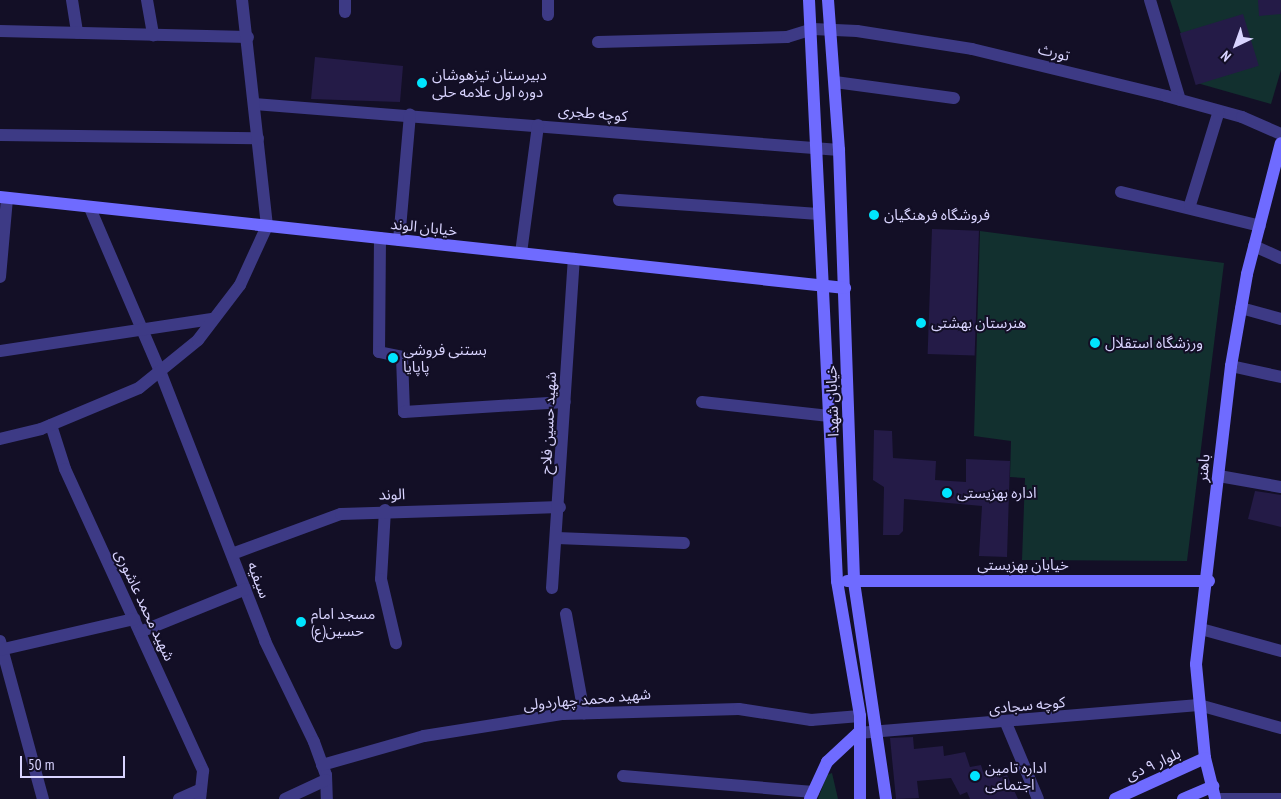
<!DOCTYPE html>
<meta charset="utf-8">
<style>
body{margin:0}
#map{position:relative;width:1281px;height:799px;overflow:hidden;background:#130f26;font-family:"PT Sans Narrow","Noto Sans Arabic",sans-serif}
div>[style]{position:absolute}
.green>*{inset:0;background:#12302f}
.building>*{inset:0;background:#241b47;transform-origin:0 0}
.street>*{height:12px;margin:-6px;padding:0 6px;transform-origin:6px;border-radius:6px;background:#3d3a85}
.secondary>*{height:12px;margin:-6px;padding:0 6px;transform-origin:6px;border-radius:6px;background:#6f6bff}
.dots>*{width:14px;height:14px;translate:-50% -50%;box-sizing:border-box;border:2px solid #130f26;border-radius:50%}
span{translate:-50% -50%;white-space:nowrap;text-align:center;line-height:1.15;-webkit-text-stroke:4px #130f26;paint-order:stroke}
.street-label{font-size:15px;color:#d9d4ff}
.poi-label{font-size:15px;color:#d9d4ff}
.left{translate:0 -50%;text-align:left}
.north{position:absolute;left:1211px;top:20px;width:50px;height:50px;-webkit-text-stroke:4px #130f26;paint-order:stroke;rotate:222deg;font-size:14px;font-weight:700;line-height:20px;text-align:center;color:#d9d4ff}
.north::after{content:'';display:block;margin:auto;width:18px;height:22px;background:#d9d4ff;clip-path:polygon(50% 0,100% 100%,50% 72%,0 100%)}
.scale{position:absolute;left:20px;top:756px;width:105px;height:22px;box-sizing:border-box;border:2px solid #d9d4ff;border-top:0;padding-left:6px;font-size:15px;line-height:18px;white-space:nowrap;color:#d9d4ff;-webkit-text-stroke:4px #130f26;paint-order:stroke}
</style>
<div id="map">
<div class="green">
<div style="clip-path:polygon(1170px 0,1281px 0,1281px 70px,1271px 104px,1197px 83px)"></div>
<div style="clip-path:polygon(980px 231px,1224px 263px,1187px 561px,1022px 560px,1025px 478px,1010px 477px,1011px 441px,974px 436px)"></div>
<div style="clip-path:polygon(832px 773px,838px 799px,818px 799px,827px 775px)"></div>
</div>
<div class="building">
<div style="clip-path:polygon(1258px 0,1281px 0,1281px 14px,1259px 16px)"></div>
<div style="left:1243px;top:14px;width:54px;height:66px;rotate:73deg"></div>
<div style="clip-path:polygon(315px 57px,403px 66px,400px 102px,311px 99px)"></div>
<div style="left:932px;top:229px;width:47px;height:125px;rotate:2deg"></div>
<div style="clip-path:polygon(874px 430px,892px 431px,893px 458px,936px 461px,935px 480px,966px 482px,966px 459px,1010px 461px,1007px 557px,979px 556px,982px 506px,904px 499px,903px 531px,899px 535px,883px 535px,884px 487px,873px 480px)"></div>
<div style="clip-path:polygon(1255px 491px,1281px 495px,1281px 527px,1248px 519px)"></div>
<div style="clip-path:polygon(913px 737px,914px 749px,943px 746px,944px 756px,965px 752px,970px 767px,981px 765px,983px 772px,995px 769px,999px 778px,1007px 775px,1018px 799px,970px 799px,967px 792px,960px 795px,951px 778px,917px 781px,919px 798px,896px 799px,890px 738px)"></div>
</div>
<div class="street">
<div style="left:72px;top:0;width:33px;rotate:81deg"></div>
<div style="left:147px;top:0;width:36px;rotate:80deg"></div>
<div style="left:548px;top:0;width:15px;rotate:90deg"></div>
<div style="left:1150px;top:0;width:104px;rotate:73.3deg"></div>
<div style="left:345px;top:12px;width:12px;rotate:-90deg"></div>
<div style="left:0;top:31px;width:248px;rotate:1.4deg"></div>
<div style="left:598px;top:42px;width:189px;rotate:-1.5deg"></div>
<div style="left:787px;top:37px;width:27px;rotate:-17deg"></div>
<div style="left:813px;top:29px;width:44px;rotate:2.6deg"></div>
<div style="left:857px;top:31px;width:116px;rotate:8.9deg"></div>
<div style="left:972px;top:49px;width:200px;rotate:13.6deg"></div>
<div style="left:1166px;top:96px;width:79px;rotate:15.4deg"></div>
<div style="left:1242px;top:117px;width:43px;rotate:23.6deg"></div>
<div style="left:835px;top:82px;width:120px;rotate:7.7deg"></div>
<div style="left:254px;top:104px;width:587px;rotate:4.5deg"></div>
<div style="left:0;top:135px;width:258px;rotate:0.7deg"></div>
<div style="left:1121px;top:192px;width:143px;rotate:13.7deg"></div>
<div style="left:619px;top:200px;width:200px;rotate:4deg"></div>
<div style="left:1190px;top:205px;width:98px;rotate:-72.9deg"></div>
<div style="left:90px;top:208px;width:177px;rotate:66.8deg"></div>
<div style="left:160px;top:371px;width:290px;rotate:68.7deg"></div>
<div style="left:265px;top:641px;width:112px;rotate:64.1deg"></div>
<div style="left:314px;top:742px;width:35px;rotate:70deg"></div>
<div style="left:326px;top:775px;width:24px;rotate:88deg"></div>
<div style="left:380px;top:238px;width:114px;rotate:90.5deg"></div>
<div style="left:379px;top:352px;width:24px;rotate:12deg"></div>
<div style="left:402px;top:357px;width:55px;rotate:87.9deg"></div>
<div style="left:404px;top:412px;width:161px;rotate:-3.6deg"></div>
<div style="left:399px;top:240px;width:126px;rotate:-85deg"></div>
<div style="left:1254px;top:246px;width:30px;rotate:24deg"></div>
<div style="left:521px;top:253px;width:129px;rotate:-82.4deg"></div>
<div style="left:0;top:277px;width:79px;rotate:-84.9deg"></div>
<div style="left:1241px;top:308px;width:41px;rotate:15.4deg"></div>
<div style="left:0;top:351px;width:214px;rotate:-8.6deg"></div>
<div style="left:1231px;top:366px;width:51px;rotate:12.4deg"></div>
<div style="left:702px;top:402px;width:128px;rotate:6.3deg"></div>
<div style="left:51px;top:425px;width:46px;rotate:72.3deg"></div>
<div style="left:65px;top:469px;width:332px;rotate:65.4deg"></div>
<div style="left:203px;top:771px;width:28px;rotate:96deg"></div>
<div style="left:0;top:439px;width:42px;rotate:-13.7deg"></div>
<div style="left:41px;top:429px;width:106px;rotate:-22.7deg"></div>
<div style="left:139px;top:388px;width:76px;rotate:-39.1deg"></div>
<div style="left:198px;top:340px;width:69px;rotate:-52.6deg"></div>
<div style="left:240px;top:285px;width:65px;rotate:-65.4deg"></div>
<div style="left:267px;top:226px;width:227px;rotate:-96.3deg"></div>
<div style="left:1219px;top:476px;width:63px;rotate:10.1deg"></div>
<div style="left:385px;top:510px;width:69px;rotate:93.3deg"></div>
<div style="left:381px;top:579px;width:66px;rotate:76.8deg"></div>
<div style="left:557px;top:538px;width:127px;rotate:2.3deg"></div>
<div style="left:232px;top:554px;width:116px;rotate:-20.2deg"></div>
<div style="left:341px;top:514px;width:219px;rotate:-1.8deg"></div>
<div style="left:552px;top:588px;width:330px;rotate:-86.2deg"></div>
<div style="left:566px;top:614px;width:101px;rotate:79.7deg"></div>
<div style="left:1201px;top:629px;width:83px;rotate:15.4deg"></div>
<div style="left:140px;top:632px;width:114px;rotate:-22.1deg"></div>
<div style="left:0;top:641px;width:164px;rotate:74.8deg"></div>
<div style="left:0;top:650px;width:138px;rotate:-13deg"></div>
<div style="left:1006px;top:723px;width:82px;rotate:67.2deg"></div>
<div style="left:858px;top:733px;width:342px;rotate:-4.7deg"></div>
<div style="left:1199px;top:705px;width:85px;rotate:15.7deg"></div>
<div style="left:322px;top:765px;width:106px;rotate:-15.9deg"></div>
<div style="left:424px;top:736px;width:141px;rotate:-9deg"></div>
<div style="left:563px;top:714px;width:176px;rotate:-1.6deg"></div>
<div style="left:739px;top:709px;width:73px;rotate:8.7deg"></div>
<div style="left:811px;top:720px;width:49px;rotate:-4.7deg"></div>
<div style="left:623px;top:776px;width:191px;rotate:4.8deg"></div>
<div style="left:179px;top:799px;width:24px;rotate:-24deg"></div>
<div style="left:285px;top:799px;width:45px;rotate:-24.9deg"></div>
<div style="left:1216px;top:799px;width:65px"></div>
</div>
<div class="secondary">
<div style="left:809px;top:0;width:582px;rotate:87.24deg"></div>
<div style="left:837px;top:581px;width:137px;rotate:80.3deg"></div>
<div style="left:860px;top:716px;width:83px;rotate:90deg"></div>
<div style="left:828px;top:0;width:150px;rotate:85.8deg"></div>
<div style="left:839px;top:150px;width:432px;rotate:88deg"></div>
<div style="left:854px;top:582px;width:219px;rotate:81.6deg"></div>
<div style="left:0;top:197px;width:850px;rotate:6.15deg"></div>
<div style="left:847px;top:581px;width:362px"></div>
<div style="left:1215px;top:798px;width:41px;rotate:-104deg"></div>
<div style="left:1205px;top:758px;width:94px;rotate:-95.5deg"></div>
<div style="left:1196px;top:664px;width:300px;rotate:-83.3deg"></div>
<div style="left:1231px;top:366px;width:93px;rotate:-80.1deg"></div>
<div style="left:1247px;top:274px;width:135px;rotate:-75.5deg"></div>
<div style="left:810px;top:799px;width:41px;rotate:-65.3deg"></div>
<div style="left:827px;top:762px;width:42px;rotate:-43.1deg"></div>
<div style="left:1115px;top:799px;width:99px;rotate:-24.5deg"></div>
<div style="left:1183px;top:799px;width:33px;rotate:-23deg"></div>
</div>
<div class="dots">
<div style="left:422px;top:83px;background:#00e5ff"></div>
<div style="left:874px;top:215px;background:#00e5ff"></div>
<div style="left:921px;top:323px;background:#00e5ff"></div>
<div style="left:1095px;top:343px;background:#00e5ff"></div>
<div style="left:393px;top:358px;background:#00e5ff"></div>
<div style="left:947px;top:493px;background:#00e5ff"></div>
<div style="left:301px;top:622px;background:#00e5ff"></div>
<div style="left:975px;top:776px;background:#00e5ff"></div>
</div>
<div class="street-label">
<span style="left:1054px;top:52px;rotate:14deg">تورث</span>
<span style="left:593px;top:113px;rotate:5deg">کوچه طجری</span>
<span style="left:424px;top:227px;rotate:6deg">خیابان الوند</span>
<span style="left:832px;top:401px;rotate:-92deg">خیابان شهدا</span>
<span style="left:548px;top:423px;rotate:-87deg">شهید حسین فلاح</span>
<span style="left:1203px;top:468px;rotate:-85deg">باهنر</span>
<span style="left:392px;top:494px;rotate:-1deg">الوند</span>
<span style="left:1023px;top:565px">خیابان بهزیستی</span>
<span style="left:259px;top:580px;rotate:69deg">سیفیه</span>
<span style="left:145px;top:605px;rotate:65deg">شهید محمد عاشوری</span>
<span style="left:587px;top:699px;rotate:-5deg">شهید محمد چهاردولی</span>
<span style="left:1027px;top:705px;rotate:-5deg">کوچه سجادی</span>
<span style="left:1153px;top:764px;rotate:-24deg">بلوار ۹ دی</span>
</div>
<div class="poi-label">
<span class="left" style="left:432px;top:83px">دبیرستان تیزهوشان<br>دوره اول علامه حلی</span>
<span class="left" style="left:884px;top:215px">فروشگاه فرهنگیان</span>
<span class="left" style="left:931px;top:323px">هنرستان بهشتی</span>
<span class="left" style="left:1105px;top:343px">ورزشگاه استقلال</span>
<span class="left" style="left:403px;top:358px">بستنی فروشی<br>پاپایا</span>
<span class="left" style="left:957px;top:493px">اداره بهزیستی</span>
<span class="left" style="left:311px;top:622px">مسجد امام<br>حسین(ع)</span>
<span class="left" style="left:985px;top:776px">اداره تامین<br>اجتماعی</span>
</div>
<div class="north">N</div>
<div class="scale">50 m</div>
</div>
